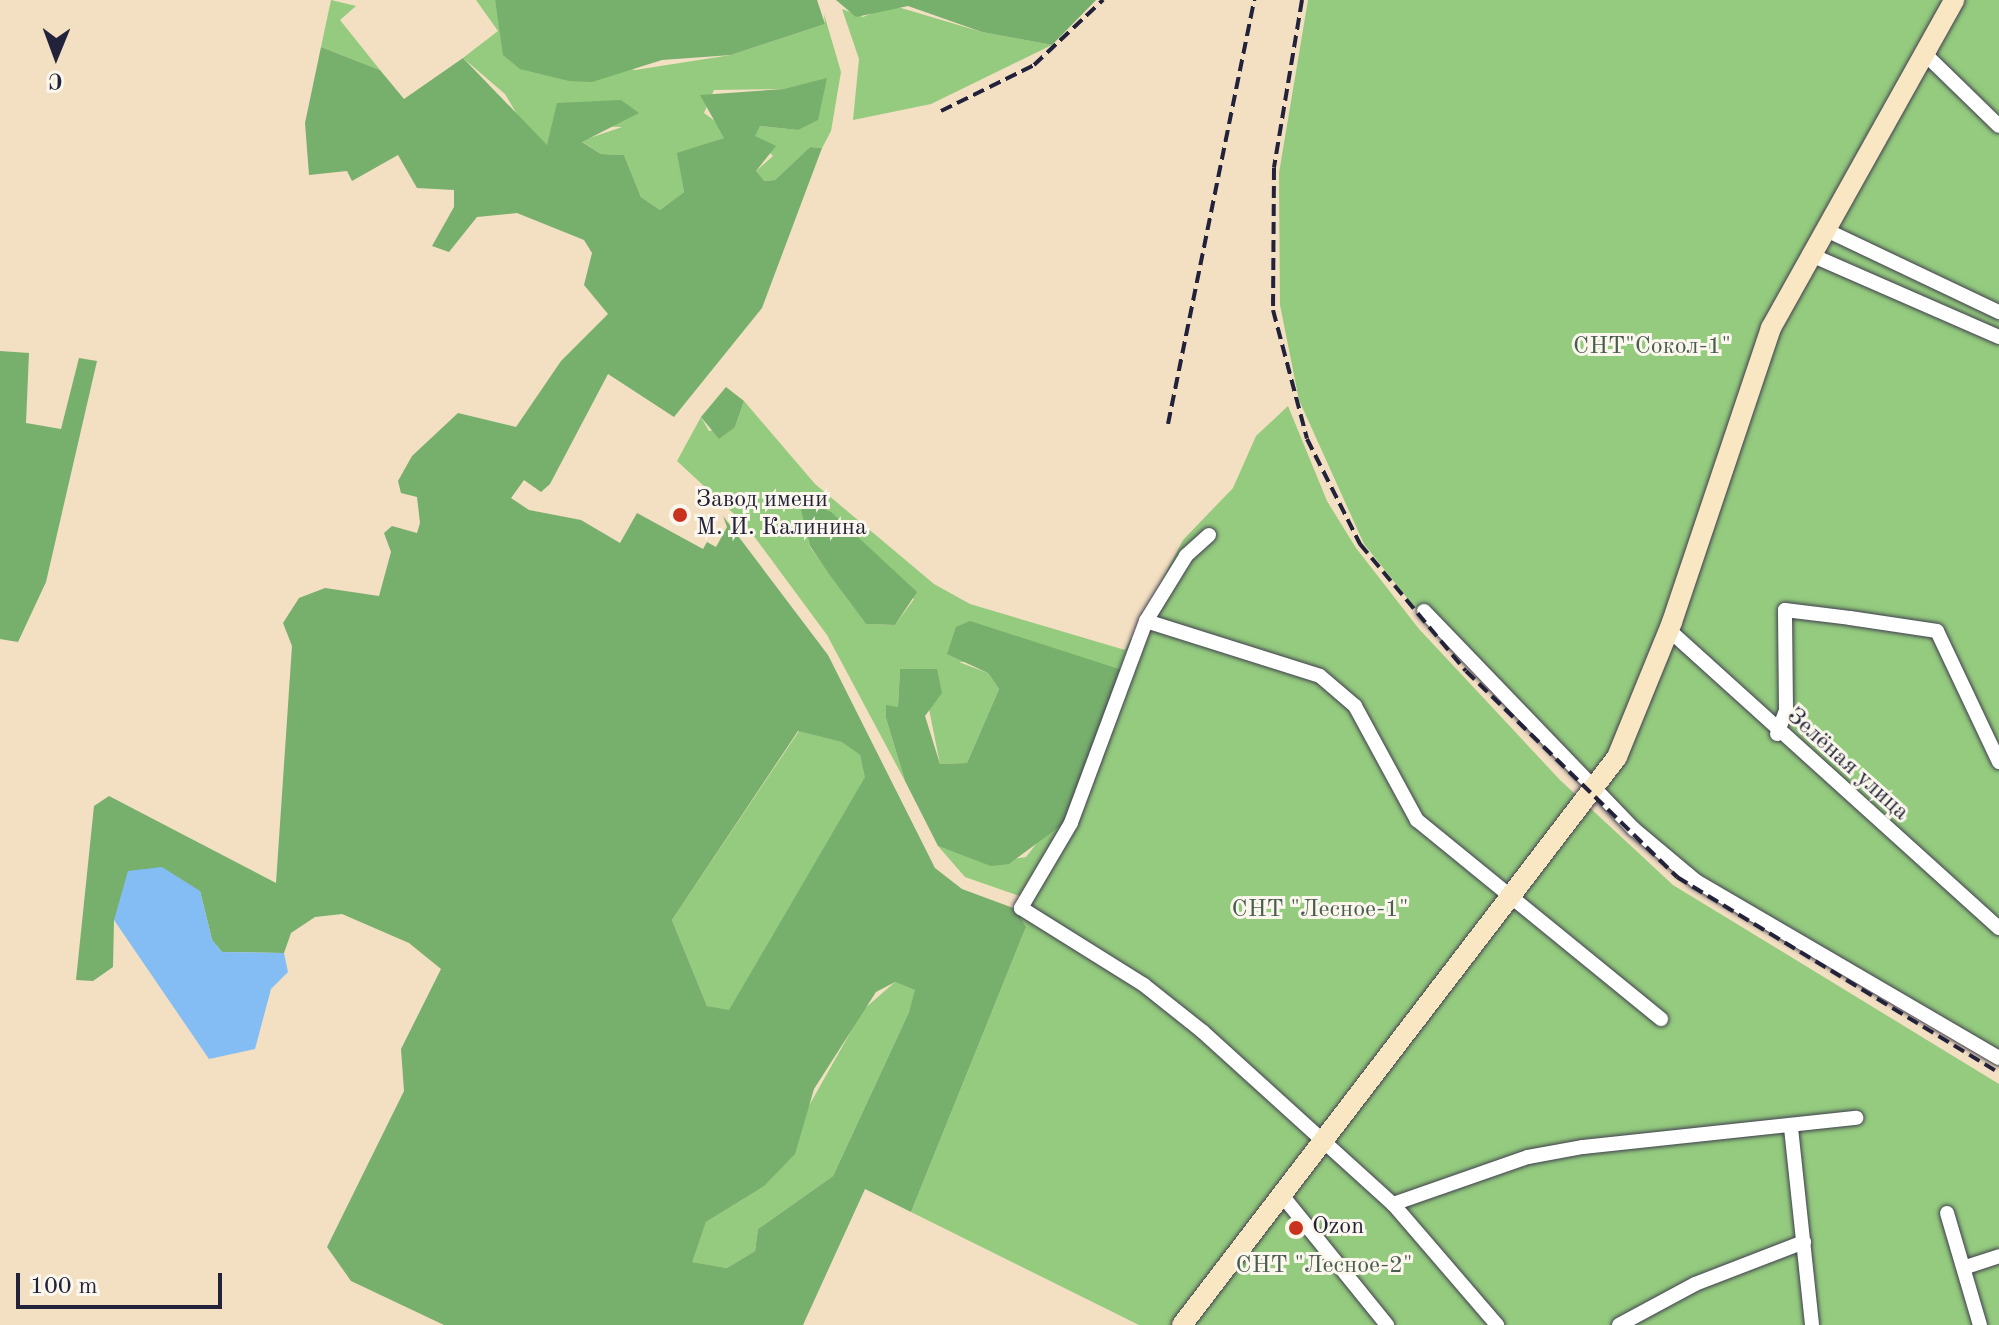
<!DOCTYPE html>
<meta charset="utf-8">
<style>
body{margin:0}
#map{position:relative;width:1999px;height:1325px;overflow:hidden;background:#f3dfc2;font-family:"Old Standard TT",serif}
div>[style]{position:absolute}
.green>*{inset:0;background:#94cb7e}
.forest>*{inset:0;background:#77af6d}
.water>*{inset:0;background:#83bdf4}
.roads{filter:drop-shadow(0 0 2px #413e4f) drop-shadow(0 0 2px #413e4f)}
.street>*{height:14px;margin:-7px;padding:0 7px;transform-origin:7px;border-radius:7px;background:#fff}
.secondary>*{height:20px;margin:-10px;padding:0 10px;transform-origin:10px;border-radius:10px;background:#f9e7c3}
.rail>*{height:4px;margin-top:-2px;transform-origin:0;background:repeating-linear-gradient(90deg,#22223b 0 12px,transparent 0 18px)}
.dots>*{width:22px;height:22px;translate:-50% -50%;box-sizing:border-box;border:4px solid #fbf7ec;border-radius:50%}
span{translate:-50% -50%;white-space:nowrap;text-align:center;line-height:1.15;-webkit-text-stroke:6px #fbf7ec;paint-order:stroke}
.park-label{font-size:24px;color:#4a5d52}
.poi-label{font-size:24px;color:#22223b}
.left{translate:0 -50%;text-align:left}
.street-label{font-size:24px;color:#22223b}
.north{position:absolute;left:16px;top:16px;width:80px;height:80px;-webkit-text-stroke:6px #fbf7ec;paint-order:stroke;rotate:181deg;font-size:22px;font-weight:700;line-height:32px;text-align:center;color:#22223b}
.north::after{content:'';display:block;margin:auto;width:28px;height:36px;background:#22223b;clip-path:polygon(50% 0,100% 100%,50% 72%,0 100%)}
.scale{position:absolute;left:16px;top:1273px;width:206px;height:36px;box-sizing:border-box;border:4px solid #22223b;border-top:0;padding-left:10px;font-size:24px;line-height:28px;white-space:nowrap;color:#22223b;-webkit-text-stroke:6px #fbf7ec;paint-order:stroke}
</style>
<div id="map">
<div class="green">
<div style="clip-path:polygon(331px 0,356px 6px,340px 20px,380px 70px,321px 47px)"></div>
<div style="clip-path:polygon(476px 0,495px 0,501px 33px,635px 70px,731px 55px,825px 24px,824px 14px,841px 72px,831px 131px,822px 148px,810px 147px,775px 180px,763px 181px,756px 171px,773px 156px,754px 136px,760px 126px,798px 130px,784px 89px,714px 90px,704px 113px,722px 126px,724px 138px,678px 154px,684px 192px,660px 210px,641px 197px,624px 155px,601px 154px,581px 141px,622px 127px,554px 125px,547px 145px,528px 133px,505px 94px,463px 58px,498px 31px)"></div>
<div style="clip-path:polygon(1308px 0,1999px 0,1999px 1067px,1789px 941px,1609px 810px,1428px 624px,1364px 544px,1299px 400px,1280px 305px,1279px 173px)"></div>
<div style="clip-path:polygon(891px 5px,982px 32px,1052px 45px,931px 104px,853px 120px,859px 59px,842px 9px,863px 17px)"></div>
<div style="clip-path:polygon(evenodd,744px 401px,815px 484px,934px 584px,970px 604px,1125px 650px,1183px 540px,1233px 488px,1256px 436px,1288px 406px,1327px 501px,1356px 548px,1419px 629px,1560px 780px,1673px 885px,1999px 1084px,1999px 1325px,1139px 1325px,911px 1212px,1026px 927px,1016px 909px,1025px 898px,965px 877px,938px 846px,985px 863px,1026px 857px,1047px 830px,1074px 816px,1098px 663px,959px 662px,988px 673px,999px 689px,967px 763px,940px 764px,928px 704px,900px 669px,898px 707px,886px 706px,886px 718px,905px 781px,827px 635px,745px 524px,677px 461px,701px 417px,709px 431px,735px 427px,744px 401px,802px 510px,914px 599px,895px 625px,866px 624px,810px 547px,802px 510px)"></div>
<div style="clip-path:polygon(799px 731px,843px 742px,860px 755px,866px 776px,729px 1011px,707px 1006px,672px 920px)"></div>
<div style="clip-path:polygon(895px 982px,916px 990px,909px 1012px,833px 1176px,758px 1229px,755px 1251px,727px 1268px,691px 1262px,706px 1222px,763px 1187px,863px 1010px)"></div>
</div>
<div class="forest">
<div style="clip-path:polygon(495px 0,817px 0,825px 24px,731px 55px,662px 60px,592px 82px,569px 81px,520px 69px,503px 55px)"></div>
<div style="clip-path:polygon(836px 0,1096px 0,1052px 45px,982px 32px,908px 6px,856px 17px)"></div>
<div style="clip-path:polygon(evenodd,321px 47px,380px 70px,404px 99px,463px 58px,547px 145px,557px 103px,621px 100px,639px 113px,582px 142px,601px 154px,624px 155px,641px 197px,660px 210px,684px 192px,677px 153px,724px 138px,700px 95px,784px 89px,827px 78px,818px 120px,798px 130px,760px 126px,755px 136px,776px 146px,756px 171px,764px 181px,775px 180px,810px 147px,822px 148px,762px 308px,674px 417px,608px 374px,550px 484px,541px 492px,524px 480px,511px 498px,529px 510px,581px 520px,620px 543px,637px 513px,703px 549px,707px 542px,716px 547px,727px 527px,723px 516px,828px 655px,935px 868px,962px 889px,1016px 909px,1026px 927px,911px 1212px,865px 1189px,803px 1325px,444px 1325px,351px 1281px,327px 1247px,404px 1091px,401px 1049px,441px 969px,409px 943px,342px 914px,315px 917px,291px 933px,284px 953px,222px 952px,212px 940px,200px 891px,114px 920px,113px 967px,93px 981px,76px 980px,94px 806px,109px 796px,276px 883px,292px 646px,283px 623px,299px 598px,325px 588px,379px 596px,391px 552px,384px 533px,392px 526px,417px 533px,420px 523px,417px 497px,401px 493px,398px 481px,412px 456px,458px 413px,516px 427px,561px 361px,608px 314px,584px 285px,592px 253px,584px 240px,517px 213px,477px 217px,449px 252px,432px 246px,454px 207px,454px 190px,417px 188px,398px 155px,352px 181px,347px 171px,309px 175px,305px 123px,321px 47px,798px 731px,842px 742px,860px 755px,865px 777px,729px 1010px,707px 1006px,672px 920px,798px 731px,321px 47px,895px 982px,915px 990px,909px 1012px,833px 1176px,758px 1229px,755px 1251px,727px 1268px,692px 1262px,706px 1222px,763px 1187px,795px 1154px,814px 1089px,876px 992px,895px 982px)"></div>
<div style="clip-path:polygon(0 351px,29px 353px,26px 423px,61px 429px,79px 358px,97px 361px,46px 582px,18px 642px,0 639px)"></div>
<div style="clip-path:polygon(726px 387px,744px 401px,735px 427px,719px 439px,701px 417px)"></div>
<div style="clip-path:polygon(809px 503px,831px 512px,917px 592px,895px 625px,866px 624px,829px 574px,810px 546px,801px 510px)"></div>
<div style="clip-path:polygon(970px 621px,1125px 671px,1074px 816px,1009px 864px,991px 866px,938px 846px,905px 781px,886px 718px,886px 705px,898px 707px,900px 669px,937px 669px,942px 693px,925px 716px,940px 764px,967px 763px,999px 689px,988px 673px,947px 654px,956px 627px)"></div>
</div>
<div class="water">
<div style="clip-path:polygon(162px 867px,200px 891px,212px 940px,222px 952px,284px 953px,288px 972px,271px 989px,255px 1049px,209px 1059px,114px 920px,128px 871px)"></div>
</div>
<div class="roads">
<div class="street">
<div style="left:1925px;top:54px;width:103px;rotate:44.2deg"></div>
<div style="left:1824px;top:229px;width:194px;rotate:25.4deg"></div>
<div style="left:1809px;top:254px;width:207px;rotate:23.6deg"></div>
<div style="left:1209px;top:535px;width:31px;rotate:138deg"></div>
<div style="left:1186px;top:556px;width:76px;rotate:121.6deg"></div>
<div style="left:1146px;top:621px;width:215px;rotate:110.4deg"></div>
<div style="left:1071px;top:823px;width:99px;rotate:120.5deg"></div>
<div style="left:1021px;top:908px;width:145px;rotate:32deg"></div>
<div style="left:1144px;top:985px;width:75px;rotate:38.5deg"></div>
<div style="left:1203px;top:1032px;width:256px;rotate:42.2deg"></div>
<div style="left:1393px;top:1204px;width:160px;rotate:49.3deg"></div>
<div style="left:1424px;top:611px;width:303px;rotate:46.1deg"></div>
<div style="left:1634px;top:829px;width:81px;rotate:40deg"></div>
<div style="left:1696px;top:881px;width:351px;rotate:30.3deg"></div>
<div style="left:1146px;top:621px;width:182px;rotate:17.5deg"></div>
<div style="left:1320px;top:676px;width:46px;rotate:40.6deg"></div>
<div style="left:1355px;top:706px;width:130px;rotate:61.5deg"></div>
<div style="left:1417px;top:820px;width:315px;rotate:39.2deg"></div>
<div style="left:1669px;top:630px;width:445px;rotate:42.1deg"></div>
<div style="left:1777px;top:734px;width:26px;rotate:-69deg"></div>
<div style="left:1786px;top:710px;width:100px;rotate:-90.6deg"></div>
<div style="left:1785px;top:610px;width:65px;rotate:7deg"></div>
<div style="left:1850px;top:618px;width:88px;rotate:8.5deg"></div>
<div style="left:1937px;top:631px;width:145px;rotate:64.7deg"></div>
<div style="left:1791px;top:1128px;width:198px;rotate:83.9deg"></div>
<div style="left:1281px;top:1194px;width:169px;rotate:51deg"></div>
<div style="left:1393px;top:1204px;width:143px;rotate:-19.2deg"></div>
<div style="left:1528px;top:1157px;width:56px;rotate:-10.3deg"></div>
<div style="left:1583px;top:1147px;width:275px;rotate:-6.1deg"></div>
<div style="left:1947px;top:1213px;width:117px;rotate:73.6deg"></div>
<div style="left:1966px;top:1267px;width:35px;rotate:-18deg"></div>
<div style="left:1619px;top:1325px;width:86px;rotate:-28.3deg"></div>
<div style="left:1695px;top:1284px;width:117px;rotate:-21.1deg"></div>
</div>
<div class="secondary">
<div style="left:1182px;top:1325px;width:715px;rotate:-52.55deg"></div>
<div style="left:1617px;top:757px;width:146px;rotate:-67.8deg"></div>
<div style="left:1672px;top:622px;width:310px;rotate:-71.4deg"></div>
<div style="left:1771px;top:328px;width:376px;rotate:-60.8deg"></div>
</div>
</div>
<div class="rail">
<div style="left:1302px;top:0;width:170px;rotate:99.5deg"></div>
<div style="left:1274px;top:168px;width:142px;rotate:90.4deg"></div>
<div style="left:1273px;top:310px;width:133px;rotate:75.2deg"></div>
<div style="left:1307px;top:439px;width:118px;rotate:63.2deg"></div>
<div style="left:1360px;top:544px;width:165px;rotate:50.2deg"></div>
<div style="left:1466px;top:671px;width:295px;rotate:44.3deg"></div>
<div style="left:1677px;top:877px;width:377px;rotate:31.3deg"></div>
<div style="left:941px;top:111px;width:104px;rotate:-26.3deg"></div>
<div style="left:1034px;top:65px;width:95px;rotate:-43.3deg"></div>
<div style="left:1168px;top:424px;width:433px;rotate:-78.5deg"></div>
</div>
<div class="dots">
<div style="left:680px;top:515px;background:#c8321e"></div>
<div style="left:1296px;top:1228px;background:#c8321e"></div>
</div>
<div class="park-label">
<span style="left:1652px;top:348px">СНТ"Сокол-1"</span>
<span style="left:1320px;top:911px">СНТ "Лесное-1"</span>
<span style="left:1324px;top:1267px">СНТ "Лесное-2"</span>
</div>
<div class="poi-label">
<span class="left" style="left:696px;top:515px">Завод имени<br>М. И. Калинина</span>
<span class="left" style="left:1312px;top:1228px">Ozon</span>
</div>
<div class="street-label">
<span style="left:1847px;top:765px;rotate:42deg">Зелёная улица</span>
</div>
<div class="north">С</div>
<div class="scale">100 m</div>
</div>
